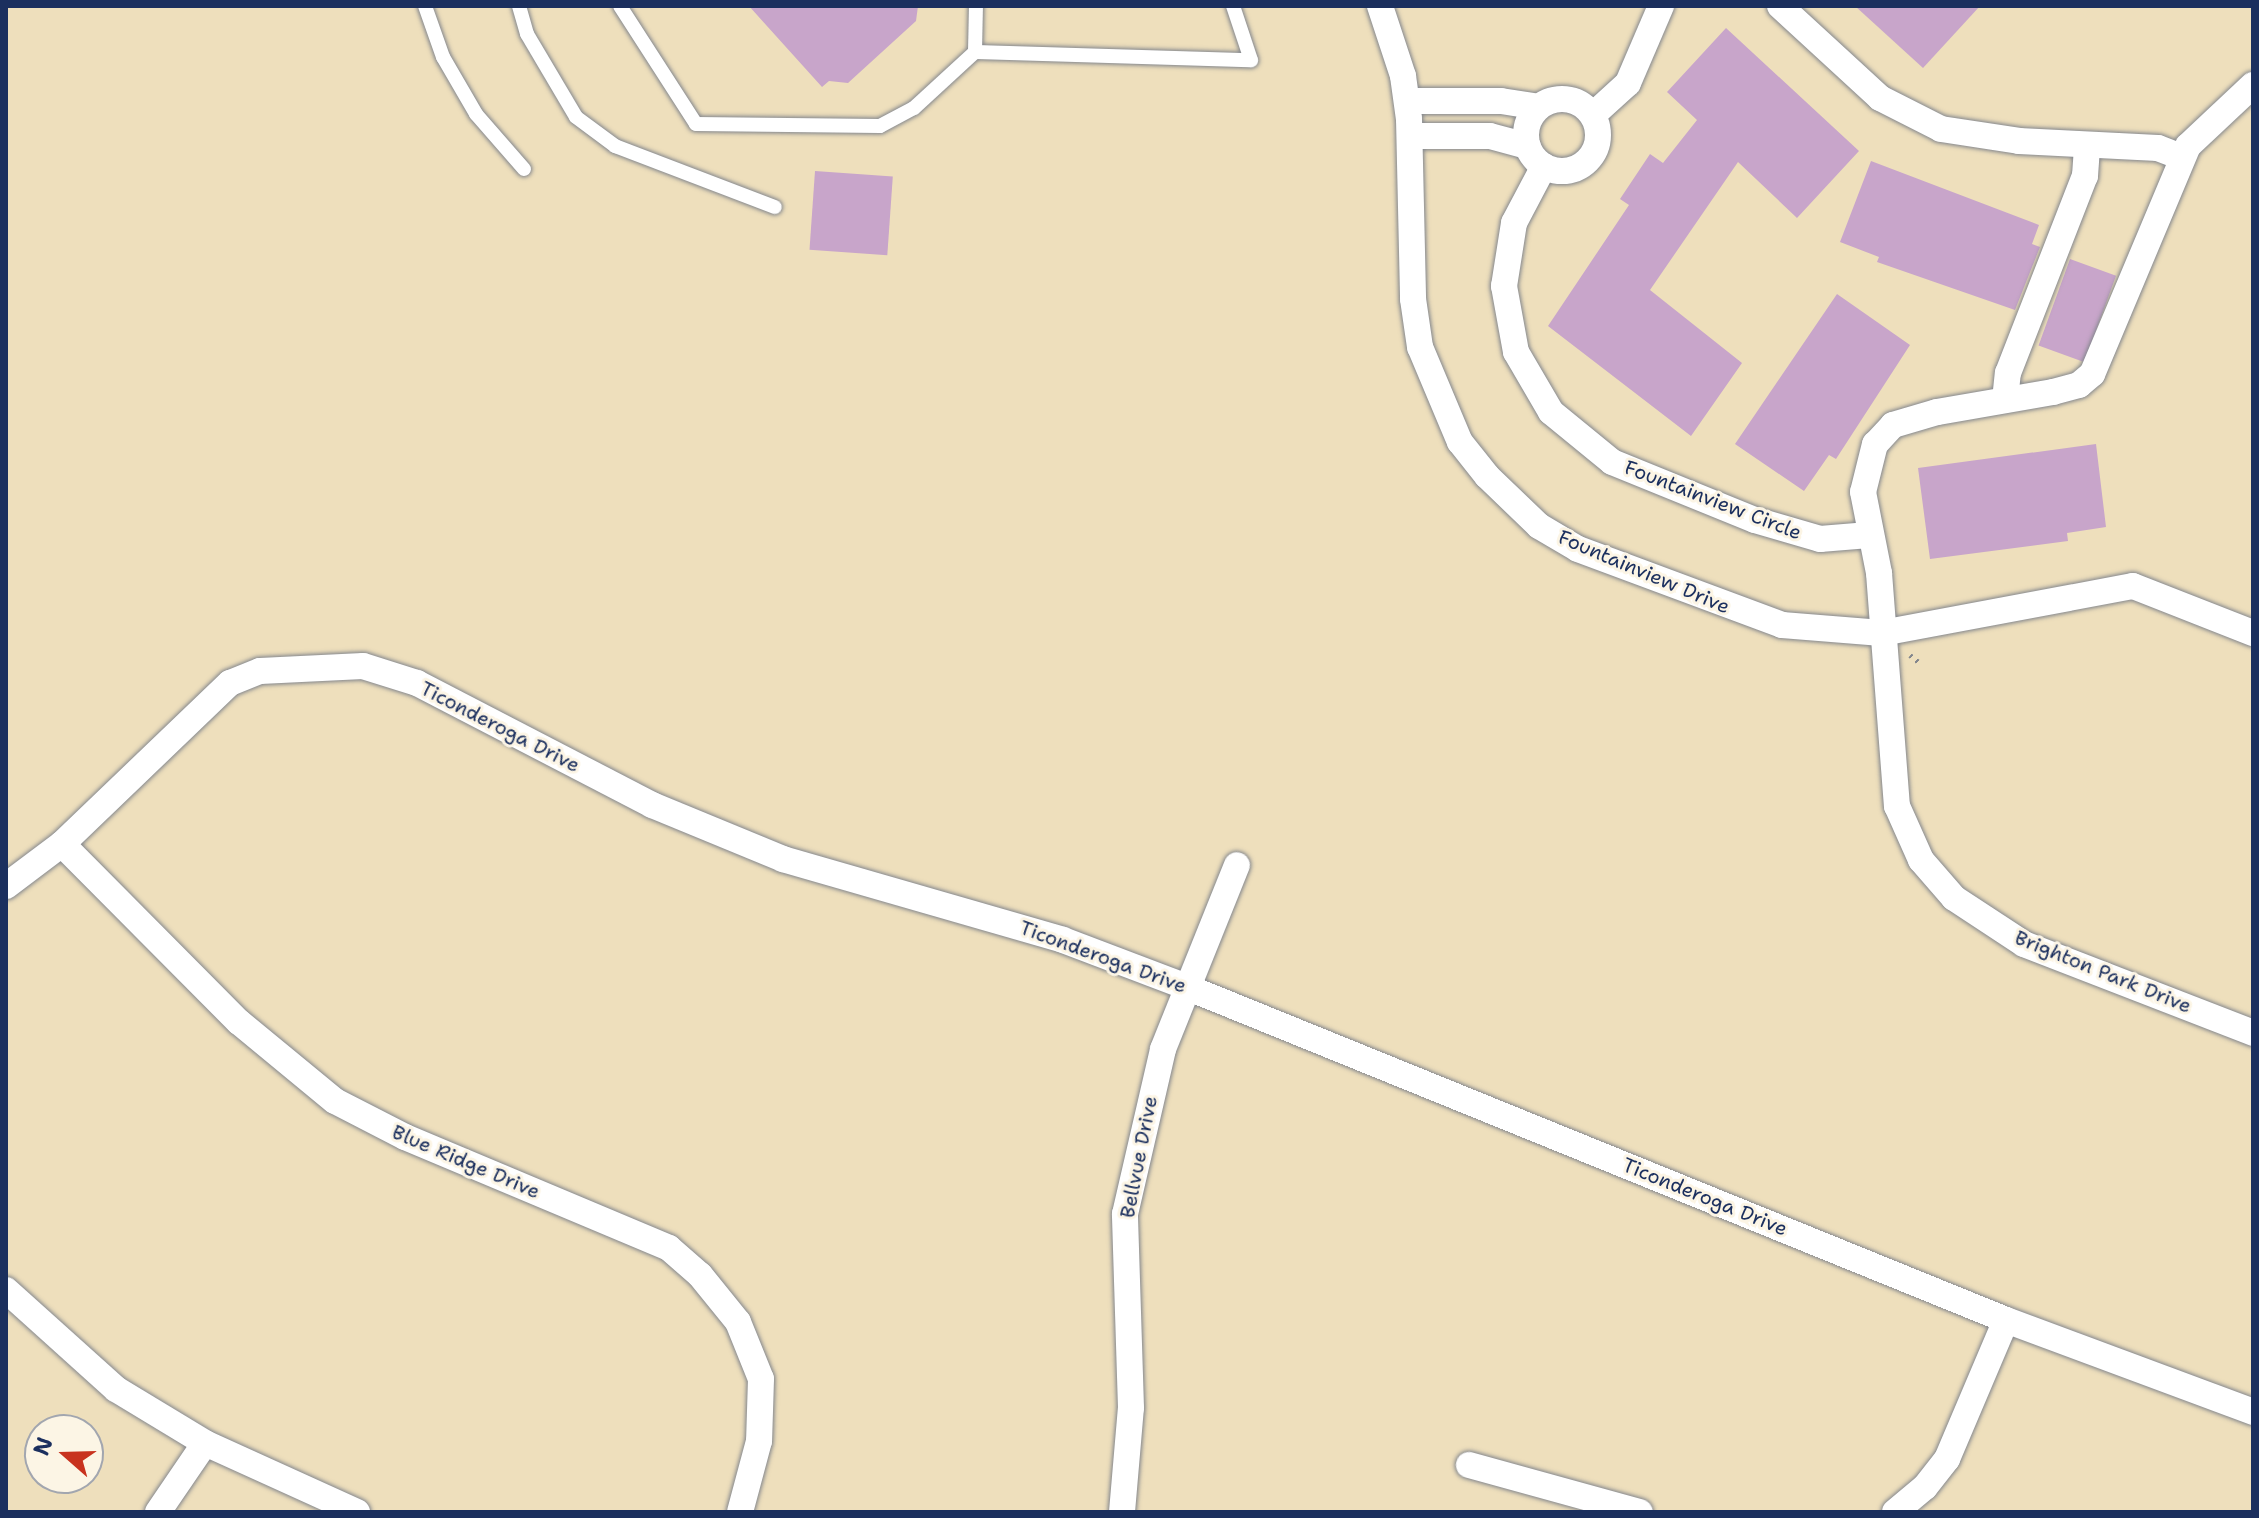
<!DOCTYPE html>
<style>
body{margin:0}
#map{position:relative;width:2259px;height:1518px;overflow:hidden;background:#eedfbc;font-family:"Shantell Sans",sans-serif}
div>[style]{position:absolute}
.building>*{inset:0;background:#c8a5ca;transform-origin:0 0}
.path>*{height:5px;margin-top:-2.5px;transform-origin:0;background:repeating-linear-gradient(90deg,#84878d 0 2px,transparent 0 8px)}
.roads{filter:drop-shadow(0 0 2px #84878d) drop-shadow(0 0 2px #84878d)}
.lane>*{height:14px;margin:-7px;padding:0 7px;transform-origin:7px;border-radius:7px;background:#fff}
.street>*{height:26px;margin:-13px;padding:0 13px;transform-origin:13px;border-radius:13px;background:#fff}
.street>.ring{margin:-13px;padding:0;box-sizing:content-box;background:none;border:26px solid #fff;border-radius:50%}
span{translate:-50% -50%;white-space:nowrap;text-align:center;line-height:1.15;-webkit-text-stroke:6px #fcf5e5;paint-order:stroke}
.street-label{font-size:20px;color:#1b2f5e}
.frame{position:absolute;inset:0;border:8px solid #1b2f5e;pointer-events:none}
.north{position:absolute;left:24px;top:1414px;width:80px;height:80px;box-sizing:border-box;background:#fcf5e5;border:2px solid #a2a6af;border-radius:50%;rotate:290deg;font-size:22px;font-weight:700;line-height:32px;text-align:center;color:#1b2f5e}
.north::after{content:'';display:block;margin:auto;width:28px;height:36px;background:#c8321e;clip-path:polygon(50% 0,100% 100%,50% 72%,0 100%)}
</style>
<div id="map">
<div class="building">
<div style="clip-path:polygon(749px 6px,918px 6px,916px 21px,848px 83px,829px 81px,822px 87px)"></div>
<div style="clip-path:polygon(1855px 6px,1980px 6px,1923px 68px)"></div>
<div style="clip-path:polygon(1726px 28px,1859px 151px,1797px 218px,1738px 162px,1650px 290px,1742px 363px,1691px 436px,1548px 326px,1629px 205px,1620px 199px,1650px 154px,1663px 163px,1697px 120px,1667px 92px)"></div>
<div style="clip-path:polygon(1871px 161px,2039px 225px,2032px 244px,2040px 247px,2015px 310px,1877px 262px,1879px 257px,1840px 242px)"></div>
<div style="left:815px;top:171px;width:78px;height:79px;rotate:4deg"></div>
<div style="left:2070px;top:259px;width:49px;height:92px;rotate:20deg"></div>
<div style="clip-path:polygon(1837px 294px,1910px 345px,1836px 459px,1829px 455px,1804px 491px,1735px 444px)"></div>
<div style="clip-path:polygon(2096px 444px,2106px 527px,2067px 533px,2068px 541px,1930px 559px,1918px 468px)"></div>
</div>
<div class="path">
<div style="left:1910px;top:655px;width:14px;rotate:39deg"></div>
</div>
<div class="roads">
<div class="lane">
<div style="left:425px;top:6px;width:54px;rotate:70.6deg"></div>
<div style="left:443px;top:57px;width:66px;rotate:59.9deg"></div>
<div style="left:476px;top:114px;width:73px;rotate:48.9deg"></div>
<div style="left:519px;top:6px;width:29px;rotate:74deg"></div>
<div style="left:527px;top:34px;width:96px;rotate:59.4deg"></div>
<div style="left:576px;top:117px;width:49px;rotate:36.6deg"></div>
<div style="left:615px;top:146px;width:171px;rotate:20.9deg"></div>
<div style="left:620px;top:6px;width:140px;rotate:57.2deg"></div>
<div style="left:696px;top:124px;width:184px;rotate:0.6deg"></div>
<div style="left:880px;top:126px;width:38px;rotate:-28deg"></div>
<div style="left:914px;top:108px;width:83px;rotate:-42.6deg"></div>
<div style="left:975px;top:52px;width:276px;rotate:1.7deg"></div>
<div style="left:1251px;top:60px;width:57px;rotate:-108.4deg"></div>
<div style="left:975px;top:52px;width:46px;rotate:-88.8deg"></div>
</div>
<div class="street">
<div style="left:1380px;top:6px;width:74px;rotate:71.8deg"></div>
<div style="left:1403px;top:76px;width:43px;rotate:82.1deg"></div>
<div style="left:1409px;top:119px;width:180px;rotate:88.7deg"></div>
<div style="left:1413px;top:299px;width:49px;rotate:81.7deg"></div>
<div style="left:1420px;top:347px;width:103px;rotate:67.2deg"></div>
<div style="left:1460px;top:442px;width:43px;rotate:51.5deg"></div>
<div style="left:1487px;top:476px;width:72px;rotate:43.9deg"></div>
<div style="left:1539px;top:526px;width:45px;rotate:30.5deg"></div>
<div style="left:1578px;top:549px;width:218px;rotate:20.4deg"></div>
<div style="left:1782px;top:625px;width:100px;rotate:4.6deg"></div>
<div style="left:1882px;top:633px;width:255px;rotate:-10.6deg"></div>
<div style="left:2133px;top:586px;width:129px;rotate:21.4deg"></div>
<div style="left:1780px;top:6px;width:136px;rotate:42.6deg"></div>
<div style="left:1880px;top:98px;width:68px;rotate:26.9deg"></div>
<div style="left:1941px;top:129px;width:79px;rotate:8.7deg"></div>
<div style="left:2019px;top:141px;width:139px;rotate:2.9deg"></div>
<div style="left:2158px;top:148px;width:26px;rotate:21deg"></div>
<div style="left:2253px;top:85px;width:89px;rotate:136.8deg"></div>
<div style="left:2188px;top:146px;width:247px;rotate:112.8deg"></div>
<div style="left:2092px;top:374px;width:17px;rotate:140deg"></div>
<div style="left:2079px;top:385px;width:27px;rotate:165deg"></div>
<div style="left:2053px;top:392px;width:118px;rotate:170.2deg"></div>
<div style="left:1937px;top:412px;width:46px;rotate:163.5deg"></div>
<div style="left:1893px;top:425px;width:26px;rotate:133deg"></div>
<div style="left:1875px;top:444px;width:49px;rotate:104deg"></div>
<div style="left:1863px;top:492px;width:83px;rotate:78.8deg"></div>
<div style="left:1879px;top:573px;width:234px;rotate:85.6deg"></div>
<div style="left:1897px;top:806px;width:59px;rotate:66deg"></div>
<div style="left:1921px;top:860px;width:50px;rotate:49deg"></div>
<div style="left:1954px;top:898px;width:84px;rotate:33.3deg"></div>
<div style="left:2024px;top:944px;width:246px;rotate:21.2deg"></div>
<div class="ring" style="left:1526px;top:99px;width:46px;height:46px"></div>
<div style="left:1407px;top:101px;width:94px"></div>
<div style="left:1501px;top:101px;width:38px;rotate:9deg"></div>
<div style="left:1593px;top:115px;width:47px;rotate:-42.4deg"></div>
<div style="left:1628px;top:83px;width:84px;rotate:-66.8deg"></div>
<div style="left:1410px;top:136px;width:80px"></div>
<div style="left:1490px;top:136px;width:39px;rotate:15deg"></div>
<div style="left:1544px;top:166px;width:64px;rotate:117.8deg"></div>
<div style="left:1514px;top:223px;width:64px;rotate:99deg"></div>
<div style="left:1504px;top:286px;width:67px;rotate:79.7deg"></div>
<div style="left:1516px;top:352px;width:69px;rotate:59.7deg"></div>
<div style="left:1551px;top:412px;width:79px;rotate:39.3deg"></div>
<div style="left:1612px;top:462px;width:154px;rotate:22.1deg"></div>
<div style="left:1755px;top:520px;width:68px;rotate:16.3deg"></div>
<div style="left:1820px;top:539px;width:49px;rotate:-4.7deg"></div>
<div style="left:2005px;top:400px;width:27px;rotate:-84deg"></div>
<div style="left:2008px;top:373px;width:212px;rotate:-68.7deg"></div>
<div style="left:2085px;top:176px;width:31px;rotate:-86deg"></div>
<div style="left:62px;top:844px;width:251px;rotate:45.2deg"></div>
<div style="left:239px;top:1022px;width:124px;rotate:39.5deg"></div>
<div style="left:335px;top:1101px;width:79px;rotate:27.2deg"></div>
<div style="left:405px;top:1137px;width:286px;rotate:22.8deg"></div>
<div style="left:669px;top:1248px;width:41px;rotate:41.1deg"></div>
<div style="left:700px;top:1275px;width:60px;rotate:51deg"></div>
<div style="left:738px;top:1322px;width:61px;rotate:68deg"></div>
<div style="left:761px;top:1379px;width:62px;rotate:91.8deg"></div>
<div style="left:759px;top:1441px;width:73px;rotate:105deg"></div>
<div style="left:6px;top:886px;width:70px;rotate:-36.9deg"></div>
<div style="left:62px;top:844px;width:233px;rotate:-43.8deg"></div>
<div style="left:230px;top:683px;width:32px;rotate:-22deg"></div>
<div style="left:260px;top:671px;width:103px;rotate:-2.8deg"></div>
<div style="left:363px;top:666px;width:57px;rotate:17.5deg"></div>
<div style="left:417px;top:683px;width:265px;rotate:27.4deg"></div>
<div style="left:652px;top:805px;width:142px;rotate:22.4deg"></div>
<div style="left:783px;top:859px;width:291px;rotate:16.1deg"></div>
<div style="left:1063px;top:940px;width:129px;rotate:20.8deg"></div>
<div style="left:1184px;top:986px;width:887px;rotate:22.11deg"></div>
<div style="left:2006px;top:1320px;width:264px;rotate:20.4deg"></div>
<div style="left:6px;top:1290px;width:148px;rotate:42deg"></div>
<div style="left:116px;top:1389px;width:104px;rotate:31.2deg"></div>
<div style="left:205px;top:1443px;width:167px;rotate:24.4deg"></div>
<div style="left:1469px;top:1465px;width:177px;rotate:15.4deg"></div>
<div style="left:158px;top:1512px;width:83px;rotate:-55.7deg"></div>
<div style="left:1122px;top:1512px;width:104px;rotate:-85.1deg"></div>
<div style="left:1131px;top:1408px;width:194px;rotate:-91.8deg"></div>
<div style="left:1125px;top:1214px;width:169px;rotate:-77deg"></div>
<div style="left:1163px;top:1049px;width:198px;rotate:-68.1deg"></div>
<div style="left:1895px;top:1512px;width:39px;rotate:-40deg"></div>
<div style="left:1925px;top:1487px;width:36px;rotate:-52deg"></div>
<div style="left:1947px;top:1459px;width:151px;rotate:-67deg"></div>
</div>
</div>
<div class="street-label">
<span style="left:1713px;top:500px;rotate:21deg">Fountainview Circle</span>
<span style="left:1644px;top:572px;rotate:23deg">Fountainview Drive</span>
<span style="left:500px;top:727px;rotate:27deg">Ticonderoga Drive</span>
<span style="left:1103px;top:957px;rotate:20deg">Ticonderoga Drive</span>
<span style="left:2103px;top:972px;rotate:22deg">Brighton Park Drive</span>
<span style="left:1139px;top:1157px;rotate:-79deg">Bellvue Drive</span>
<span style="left:466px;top:1162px;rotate:23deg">Blue Ridge Drive</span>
<span style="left:1705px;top:1197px;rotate:22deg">Ticonderoga Drive</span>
</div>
<div class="frame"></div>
<div class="north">N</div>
</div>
